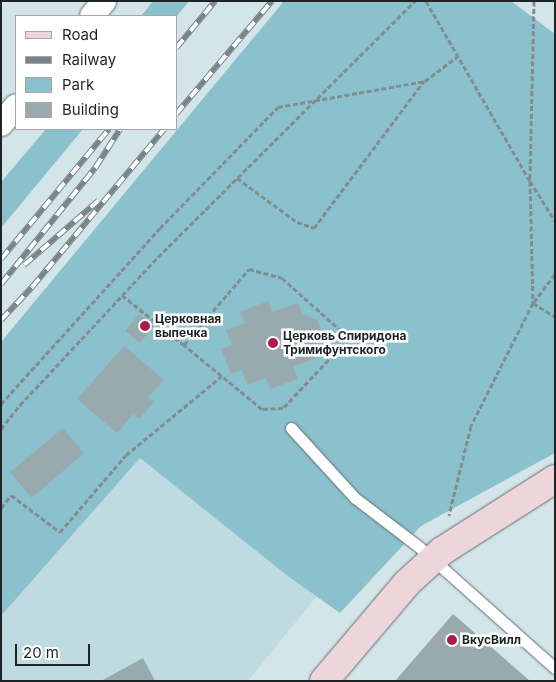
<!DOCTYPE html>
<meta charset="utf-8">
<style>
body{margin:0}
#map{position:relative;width:556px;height:682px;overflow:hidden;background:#d3e5e9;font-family:Inter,sans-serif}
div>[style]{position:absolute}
.built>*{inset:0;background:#bfdae0}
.green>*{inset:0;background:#8bc1cc}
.building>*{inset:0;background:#99aaae;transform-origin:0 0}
.path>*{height:3px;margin-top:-1.5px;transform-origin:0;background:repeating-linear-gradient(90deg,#818e91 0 5px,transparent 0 7.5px)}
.roads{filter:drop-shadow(0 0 1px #607073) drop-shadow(0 0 1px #607073)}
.lane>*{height:11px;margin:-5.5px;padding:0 5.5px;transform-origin:5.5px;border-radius:5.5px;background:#fff}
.street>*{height:24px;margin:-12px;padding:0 12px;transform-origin:12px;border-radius:12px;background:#fff}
.secondary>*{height:28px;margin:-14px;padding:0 14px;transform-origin:14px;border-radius:14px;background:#edd5da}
.rail>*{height:5.5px;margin-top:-2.75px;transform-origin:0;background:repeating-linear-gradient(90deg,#fff 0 11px,#788487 0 22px);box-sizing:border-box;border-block:1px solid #788487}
.dots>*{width:14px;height:14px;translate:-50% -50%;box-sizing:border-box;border:2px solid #fff;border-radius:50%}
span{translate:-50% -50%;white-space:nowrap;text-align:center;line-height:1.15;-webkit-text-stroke:5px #fff;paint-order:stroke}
.poi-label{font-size:12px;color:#1e2426;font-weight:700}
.left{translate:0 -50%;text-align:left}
.frame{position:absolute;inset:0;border:2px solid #1e2426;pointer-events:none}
.legend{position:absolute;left:15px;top:15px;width:162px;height:115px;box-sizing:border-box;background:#fff;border:1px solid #a5a7a8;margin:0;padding:6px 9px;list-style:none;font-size:15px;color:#1e2426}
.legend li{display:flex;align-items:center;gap:10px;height:25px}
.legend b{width:25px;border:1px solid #a5a7a8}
.scale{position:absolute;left:15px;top:644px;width:75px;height:22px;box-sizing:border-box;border:2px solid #1e2426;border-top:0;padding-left:6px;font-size:15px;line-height:18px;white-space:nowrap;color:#1e2426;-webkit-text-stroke:4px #fff;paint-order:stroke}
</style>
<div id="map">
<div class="built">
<div style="clip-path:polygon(140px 458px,316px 597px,248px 681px,1px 681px,1px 616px)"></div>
</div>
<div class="green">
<div style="clip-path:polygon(153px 1px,189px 1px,176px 17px,141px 16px)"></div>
<div style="clip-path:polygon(284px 1px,511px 1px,555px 34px,555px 453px,421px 526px,340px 613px,289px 577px,140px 458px,1px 616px,1px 342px)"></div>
<div style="clip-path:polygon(46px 129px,83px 129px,1px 228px,1px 182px)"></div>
</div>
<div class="building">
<div style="clip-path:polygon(268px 301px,272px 312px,298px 303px,302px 313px,317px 320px,322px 332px,315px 346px,319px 357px,293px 367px,298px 379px,270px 389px,266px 378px,247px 385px,242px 369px,231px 374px,221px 349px,232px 345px,226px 330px,245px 323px,240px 312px)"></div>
<div style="left:139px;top:314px;width:19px;height:22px;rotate:39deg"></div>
<div style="clip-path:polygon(124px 346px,164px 380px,148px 397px,154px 402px,139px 419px,133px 414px,117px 433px,77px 399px)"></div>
<div style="left:63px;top:428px;width:33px;height:69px;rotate:50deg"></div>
<div style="clip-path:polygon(453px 614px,530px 681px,395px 681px)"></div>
<div style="clip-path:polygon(143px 658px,155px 681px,101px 681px)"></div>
</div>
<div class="path">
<div style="left:426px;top:1px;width:208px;rotate:60deg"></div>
<div style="left:530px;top:181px;width:122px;rotate:88.6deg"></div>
<div style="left:533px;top:303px;width:138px;rotate:116.8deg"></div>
<div style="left:471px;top:426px;width:92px;rotate:103.9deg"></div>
<div style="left:534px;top:1px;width:180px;rotate:91.3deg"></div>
<div style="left:530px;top:181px;width:47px;rotate:58deg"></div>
<div style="left:237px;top:178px;width:74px;rotate:36.3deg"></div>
<div style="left:297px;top:222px;width:18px;rotate:19deg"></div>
<div style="left:314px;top:228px;width:184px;rotate:-53.2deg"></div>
<div style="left:555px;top:274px;width:36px;rotate:127deg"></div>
<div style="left:533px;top:303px;width:26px;rotate:32deg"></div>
<div style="left:122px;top:295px;width:80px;rotate:38.9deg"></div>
<div style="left:184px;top:345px;width:100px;rotate:-49.5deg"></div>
<div style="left:249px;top:269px;width:34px;rotate:15deg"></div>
<div style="left:282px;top:278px;width:90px;rotate:41.8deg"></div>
<div style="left:349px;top:338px;width:96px;rotate:133.3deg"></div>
<div style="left:283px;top:408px;width:21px;rotate:177deg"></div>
<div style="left:262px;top:409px;width:101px;rotate:-140.6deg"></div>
<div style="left:1px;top:404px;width:237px;rotate:-47.9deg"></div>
<div style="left:160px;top:228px;width:169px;rotate:-45.7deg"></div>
<div style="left:278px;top:107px;width:149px;rotate:-10deg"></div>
<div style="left:425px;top:81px;width:41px;rotate:-37.1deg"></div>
<div style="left:1px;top:429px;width:31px;rotate:-52deg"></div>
<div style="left:20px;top:405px;width:202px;rotate:-47deg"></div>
<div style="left:158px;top:257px;width:363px;rotate:-44.9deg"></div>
<div style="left:1px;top:508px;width:16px;rotate:-52deg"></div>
<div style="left:11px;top:495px;width:61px;rotate:37.1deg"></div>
<div style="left:60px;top:532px;width:101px;rotate:-49.4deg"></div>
<div style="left:126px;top:455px;width:124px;rotate:-39.5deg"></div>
</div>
<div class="roads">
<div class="lane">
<div style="left:291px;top:428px;width:95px;rotate:47.6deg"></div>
<div style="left:355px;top:498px;width:81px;rotate:37.4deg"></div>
<div style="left:419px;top:547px;width:182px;rotate:41.7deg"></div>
</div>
<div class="street">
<div style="left:92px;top:16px;width:19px;rotate:-51deg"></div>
<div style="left:1px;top:124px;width:23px;rotate:-50deg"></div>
</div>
<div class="secondary">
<div style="left:324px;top:681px;width:128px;rotate:-49.7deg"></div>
<div style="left:407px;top:583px;width:47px;rotate:-42.4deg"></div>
<div style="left:442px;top:551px;width:134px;rotate:-32.5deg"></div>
</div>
</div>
<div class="rail">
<div style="left:176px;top:48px;width:61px;rotate:-50.3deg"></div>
<div style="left:176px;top:114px;width:148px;rotate:-49.7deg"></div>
<div style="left:1px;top:259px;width:169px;rotate:-50.3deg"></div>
<div style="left:24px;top:265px;width:98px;rotate:-40.9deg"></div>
<div style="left:1px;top:284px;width:149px;rotate:-51deg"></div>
<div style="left:95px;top:168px;width:46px;rotate:-57.3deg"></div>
<div style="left:1px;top:320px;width:45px;rotate:-46.8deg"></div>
<div style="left:32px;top:287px;width:206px;rotate:-50.1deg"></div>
</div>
<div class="dots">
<div style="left:145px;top:326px;background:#ac1b4e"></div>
<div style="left:273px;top:343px;background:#ac1b4e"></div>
<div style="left:452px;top:640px;background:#ac1b4e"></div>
</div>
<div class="poi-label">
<span class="left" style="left:155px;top:326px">Церковная<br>выпечка</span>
<span class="left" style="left:283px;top:343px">Церковь Спиридона<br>Тримифунтского</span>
<span class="left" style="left:462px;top:640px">ВкусВилл</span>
</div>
<div class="frame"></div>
<ul class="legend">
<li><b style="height:6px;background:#edd5da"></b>Road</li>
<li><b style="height:6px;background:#788487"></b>Railway</li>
<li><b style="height:14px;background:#8bc1cc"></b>Park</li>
<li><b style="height:14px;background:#99aaae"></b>Building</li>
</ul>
<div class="scale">20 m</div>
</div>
